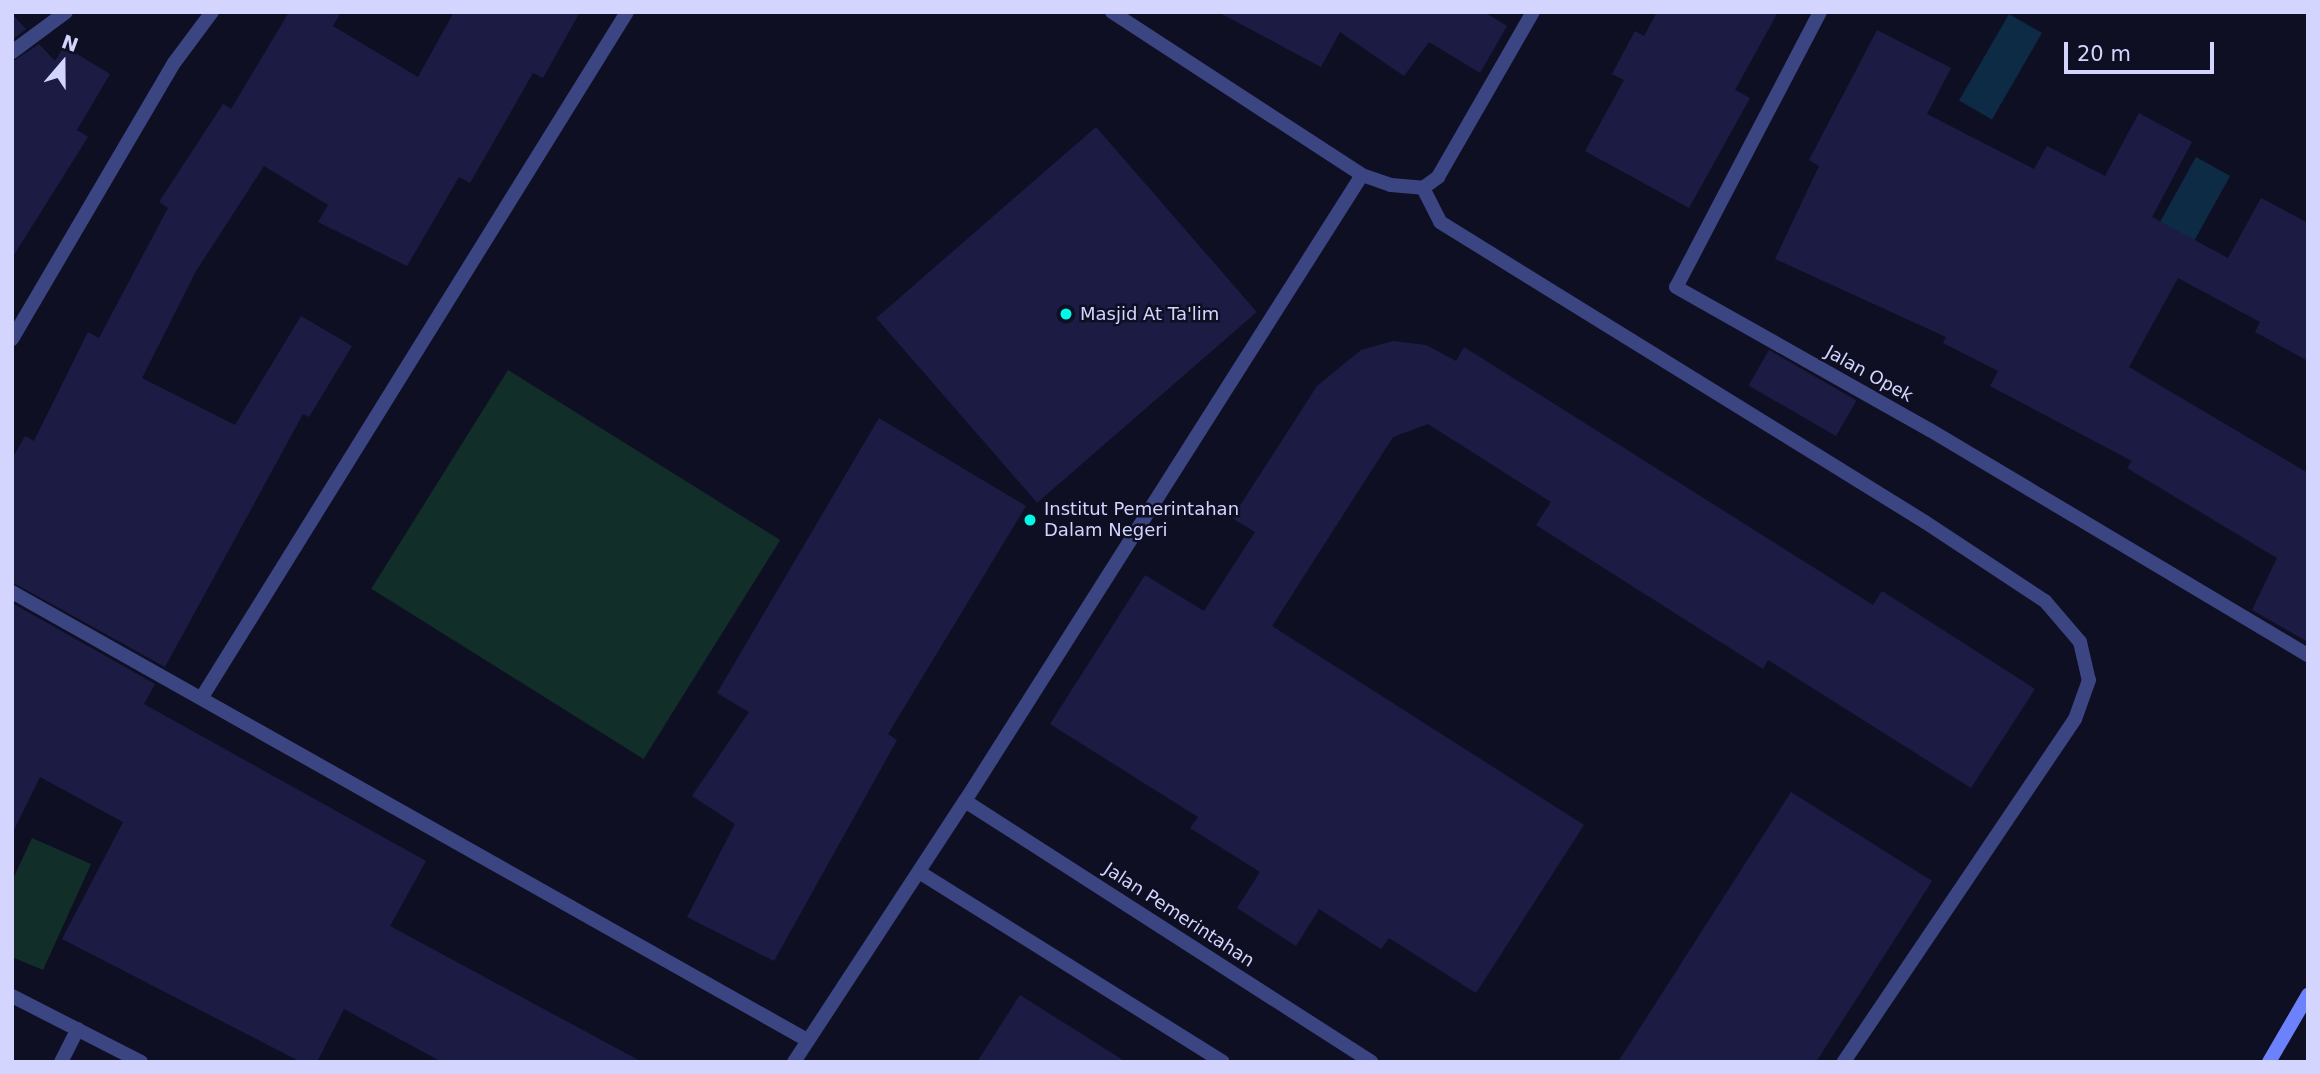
<!DOCTYPE html>
<style>
body{margin:0}
#map{position:relative;width:2320px;height:1074px;overflow:hidden;background:#0f0f24;font-family:"DejaVu Sans",sans-serif}
div>[style]{position:absolute}
.green>*{inset:0;background:#122e28;transform-origin:0 0}
.water>*{inset:0;background:#0d2b45;transform-origin:0 0}
.building>*{inset:0;background:#1c1b44;transform-origin:0 0}
.lane>*{height:14px;margin:-7px;padding:0 7px;transform-origin:7px;border-radius:7px;background:#3b4582}
.street>*{height:14px;margin:-7px;padding:0 7px;transform-origin:7px;border-radius:7px;background:#3b4582}
.secondary>*{height:14px;margin:-7px;padding:0 7px;transform-origin:7px;border-radius:7px;background:#6c82fc}
.dots>*{width:19px;height:19px;translate:-50% -50%;box-sizing:border-box;border:4px solid #0f0f24;border-radius:50%}
span{translate:-50% -50%;white-space:nowrap;text-align:center;line-height:1.15;-webkit-text-stroke:5px #0f0f24;paint-order:stroke}
.poi-label{font-size:18px;color:#d3d5fe}
.left{translate:0 -50%;text-align:left}
.street-label{font-size:18px;color:#d3d5fe}
.frame{position:absolute;inset:0;border:14px solid #d3d5fe;pointer-events:none}
.north{position:absolute;left:28px;top:28px;width:70px;height:70px;-webkit-text-stroke:5px #0f0f24;paint-order:stroke;rotate:20deg;font-size:19px;font-weight:700;line-height:28px;text-align:center;color:#d3d5fe}
.north::after{content:'';display:block;margin:auto;width:24px;height:32px;background:#d3d5fe;clip-path:polygon(50% 0,100% 100%,50% 72%,0 100%)}
.scale{position:absolute;left:2064px;top:42px;width:150px;height:32px;box-sizing:border-box;border:4px solid #d3d5fe;border-top:0;padding-left:9px;font-size:21px;line-height:24px;white-space:nowrap;color:#d3d5fe;-webkit-text-stroke:5px #0f0f24;paint-order:stroke}
</style>
<div id="map">
<div class="green">
<div style="left:508px;top:370px;width:321px;height:258px;rotate:32deg"></div>
<div style="clip-path:polygon(32px 838px,91px 864px,43px 970px,12px 957px,12px 881px)"></div>
</div>
<div class="water">
<div style="left:2009px;top:14px;width:38px;height:100px;rotate:30deg"></div>
<div style="left:2196px;top:157px;width:39px;height:100px;rotate:29deg"></div>
</div>
<div class="building">
<div style="clip-path:polygon(289px 12px,341px 12px,333px 26px,418px 77px,454px 12px,580px 12px,543px 78px,533px 73px,470px 183px,459px 177px,407px 266px,318px 222px,328px 205px,264px 166px,196px 271px,142px 378px,235px 425px,301px 316px,352px 346px,309px 417px,303px 414px,165px 667px,12px 582px,12px 459px,25px 436px,34px 441px,88px 332px,99px 338px,168px 208px,159px 202px,223px 104px,231px 109px)"></div>
<div style="clip-path:polygon(1218px 12px,1484px 12px,1507px 26px,1480px 73px,1429px 42px,1404px 76px,1340px 32px,1321px 67px)"></div>
<div style="clip-path:polygon(1657px 12px,1778px 12px,1735px 90px,1750px 98px,1689px 208px,1585px 151px,1624px 80px,1612px 74px,1635px 31px,1644px 36px)"></div>
<div style="clip-path:polygon(12px 14px,26px 29px,12px 40px)"></div>
<div style="clip-path:polygon(1877px 30px,1951px 68px,1927px 114px,2034px 169px,2047px 146px,2105px 176px,2139px 113px,2192px 142px,2152px 217px,2228px 258px,2261px 198px,2308px 223px,2308px 361px,2255px 332px,2260px 322px,2178px 278px,2129px 367px,2308px 473px,2308px 642px,2252px 610px,2277px 558px,2127px 468px,2132px 461px,1990px 386px,1998px 371px,1943px 343px,1946px 337px,1775px 259px,1819px 166px,1809px 160px)"></div>
<div style="clip-path:polygon(39px 44px,55px 61px,64px 46px,110px 74px,77px 130px,88px 137px,12px 258px,12px 62px)"></div>
<div style="left:1096px;top:127px;width:245px;height:291px;rotate:49deg"></div>
<div style="clip-path:polygon(1393px 341px,1426px 345px,1456px 361px,1464px 347px,1873px 605px,1882px 591px,2035px 689px,1971px 788px,1768px 660px,1763px 669px,1536px 525px,1551px 502px,1428px 424px,1393px 437px,1272px 626px,1584px 825px,1476px 993px,1389px 938px,1381px 949px,1319px 909px,1296px 946px,1237px 908px,1260px 872px,1190px 828px,1198px 817px,1050px 724px,1145px 575px,1204px 611px,1255px 532px,1232px 518px,1317px 386px,1361px 350px)"></div>
<div style="left:1769px;top:350px;width:101px;height:41px;rotate:30deg"></div>
<div style="clip-path:polygon(879px 418px,1026px 506px,888px 734px,897px 740px,774px 961px,687px 917px,735px 824px,692px 796px,749px 712px,717px 693px)"></div>
<div style="clip-path:polygon(12px 603px,155px 684px,144px 704px,426px 861px,390px 926px,642px 1062px,442px 1062px,344px 1009px,317px 1062px,301px 1062px,62px 939px,123px 822px,40px 777px,12px 834px)"></div>
<div style="clip-path:polygon(1791px 792px,1932px 881px,1816px 1062px,1618px 1062px)"></div>
<div style="clip-path:polygon(1020px 995px,1126px 1062px,977px 1062px)"></div>
</div>
<div class="lane">
<div style="left:1423px;top:188px;width:38px;rotate:63deg"></div>
<div style="left:1440px;top:222px;width:570px;rotate:31.74deg"></div>
<div style="left:1925px;top:522px;width:144px;rotate:33.4deg"></div>
<div style="left:2045px;top:601px;width:54px;rotate:49.5deg"></div>
<div style="left:2080px;top:642px;width:39px;rotate:77deg"></div>
<div style="left:2089px;top:680px;width:41px;rotate:109.7deg"></div>
<div style="left:2075px;top:719px;width:414px;rotate:124deg"></div>
<div style="left:965px;top:801px;width:483px;rotate:32.7deg"></div>
<div style="left:919px;top:872px;width:358px;rotate:32deg"></div>
</div>
<div class="street">
<div style="left:1112px;top:12px;width:298px;rotate:33.1deg"></div>
<div style="left:1362px;top:175px;width:31px;rotate:19deg"></div>
<div style="left:1391px;top:185px;width:32px;rotate:5deg"></div>
<div style="left:1423px;top:188px;width:19px;rotate:-36deg"></div>
<div style="left:1438px;top:177px;width:190px;rotate:-60.1deg"></div>
<div style="left:1820px;top:12px;width:310px;rotate:117.6deg"></div>
<div style="left:1676px;top:287px;width:291px;rotate:29.4deg"></div>
<div style="left:1930px;top:430px;width:440px;rotate:30.8deg"></div>
<div style="left:12px;top:52px;width:67px;rotate:-36.5deg"></div>
<div style="left:12px;top:339px;width:320px;rotate:-59.6deg"></div>
<div style="left:174px;top:63px;width:64px;rotate:-53.3deg"></div>
<div style="left:12px;top:592px;width:913px;rotate:29.4deg"></div>
<div style="left:202px;top:697px;width:806px;rotate:-58.18deg"></div>
<div style="left:12px;top:996px;width:145px;rotate:27.1deg"></div>
<div style="left:61px;top:1062px;width:37px;rotate:-63deg"></div>
<div style="left:794px;top:1062px;width:312px;rotate:-56.8deg"></div>
<div style="left:965px;top:801px;width:741px;rotate:-57.62deg"></div>
</div>
<div class="secondary">
<div style="left:2269px;top:1062px;width:78px;rotate:-59.8deg"></div>
</div>
<div class="dots">
<div style="left:1066px;top:314px;background:#05f7e5"></div>
<div style="left:1030px;top:520px;background:#05f7e5"></div>
</div>
<div class="poi-label">
<span class="left" style="left:1080px;top:314px">Masjid At Ta'lim</span>
<span class="left" style="left:1044px;top:520px">Institut Pemerintahan<br>Dalam Negeri</span>
</div>
<div class="street-label">
<span style="left:1869px;top:374px;rotate:29deg">Jalan Opek</span>
<span style="left:1179px;top:915px;rotate:33deg">Jalan Pemerintahan</span>
</div>
<div class="frame"></div>
<div class="north">N</div>
<div class="scale">20 m</div>
</div>
